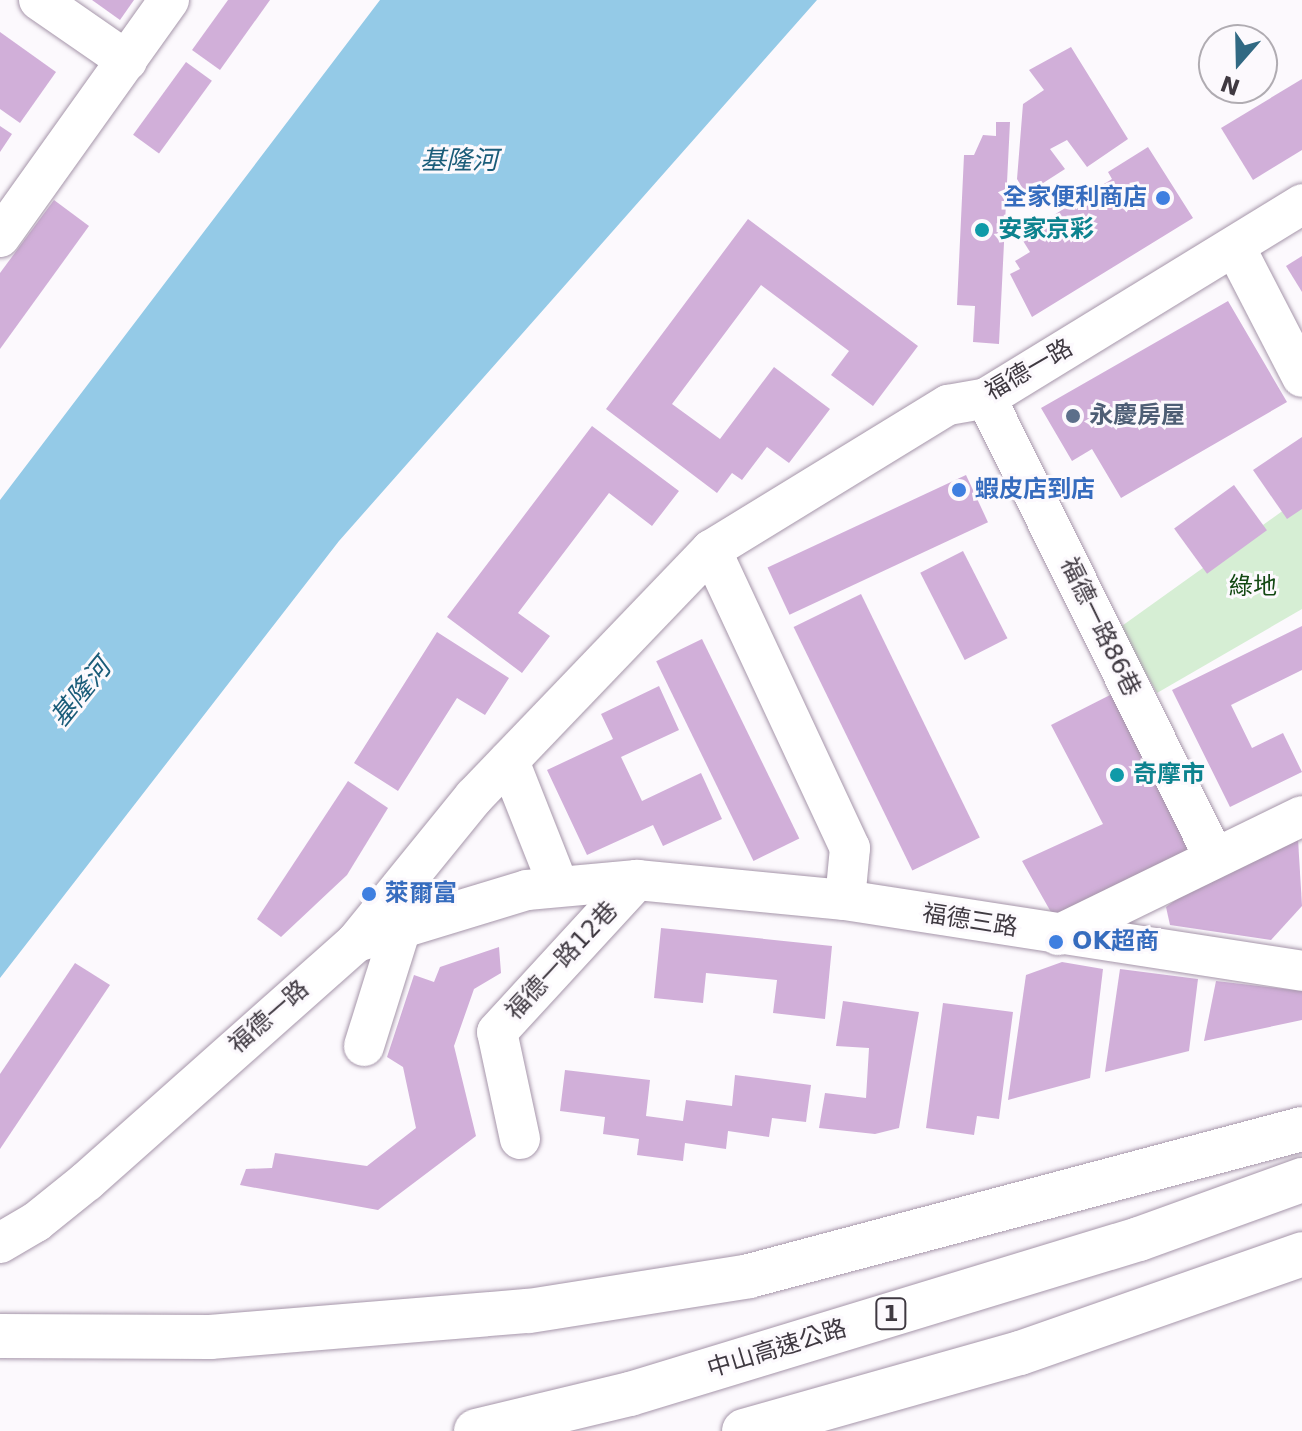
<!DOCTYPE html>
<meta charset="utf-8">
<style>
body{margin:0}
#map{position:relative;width:1302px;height:1431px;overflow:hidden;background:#fcf9fd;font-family:"DejaVu Sans","Noto Sans TC",sans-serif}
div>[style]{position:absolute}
.green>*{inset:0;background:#d6eed4}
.water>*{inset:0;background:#94cae7}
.building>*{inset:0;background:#d1afd9;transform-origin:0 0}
.roads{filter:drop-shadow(0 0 2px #a696aa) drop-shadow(0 0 2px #a696aa)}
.minor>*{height:40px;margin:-20px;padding:0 20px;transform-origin:20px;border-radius:20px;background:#fff}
.highway>*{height:44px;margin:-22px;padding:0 22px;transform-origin:22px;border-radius:22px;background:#fff}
.dots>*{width:22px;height:22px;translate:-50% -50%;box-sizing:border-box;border:4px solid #fcf9fd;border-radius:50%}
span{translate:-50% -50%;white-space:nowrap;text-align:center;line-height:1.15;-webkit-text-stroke:6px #fcf9fd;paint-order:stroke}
.shield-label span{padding:2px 6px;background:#fcf9fd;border:2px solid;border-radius:6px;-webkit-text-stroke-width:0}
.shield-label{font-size:22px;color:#3f3941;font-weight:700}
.shop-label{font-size:24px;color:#366cbe;font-weight:700}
.right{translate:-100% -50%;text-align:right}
.left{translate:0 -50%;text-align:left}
.culture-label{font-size:24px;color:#0d838f;font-weight:700}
.street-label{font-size:24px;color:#3f3941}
.service-label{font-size:24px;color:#4e5e75;font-weight:700}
.park-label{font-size:24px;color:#134813}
.water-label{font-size:26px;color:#1a5c79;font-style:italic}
.north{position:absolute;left:1198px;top:24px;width:80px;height:80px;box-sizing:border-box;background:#fcf9fd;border:2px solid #b0acb2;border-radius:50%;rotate:200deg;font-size:22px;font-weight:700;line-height:32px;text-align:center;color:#3f3941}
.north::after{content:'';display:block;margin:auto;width:28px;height:36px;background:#316983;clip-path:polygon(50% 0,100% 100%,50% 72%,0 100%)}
</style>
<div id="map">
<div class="green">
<div style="clip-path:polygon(1302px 497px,1302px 609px,1157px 693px,1119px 628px)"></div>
</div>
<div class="water">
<div style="clip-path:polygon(380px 0,817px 0,339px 541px,0 978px,0 500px)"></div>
</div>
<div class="building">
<div style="clip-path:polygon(92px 0,134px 0,120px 20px)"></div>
<div style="clip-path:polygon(228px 0,270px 0,220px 70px,192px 50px)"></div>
<div style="clip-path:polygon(0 32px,56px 72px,20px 123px,0 109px)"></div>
<div style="clip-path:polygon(1071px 47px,1128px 139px,1087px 167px,1067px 140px,1050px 149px,1065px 169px,1026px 194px,1017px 179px,1023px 104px,1044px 90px,1029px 70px)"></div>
<div style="left:186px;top:62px;width:32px;height:90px;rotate:36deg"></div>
<div style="clip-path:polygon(1302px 79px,1302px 150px,1253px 180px,1221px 128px)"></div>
<div style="clip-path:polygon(996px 122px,1010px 122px,999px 344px,973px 342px,975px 306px,957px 305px,964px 155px,974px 155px,983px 135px,996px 136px)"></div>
<div style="clip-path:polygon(0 126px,12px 134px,0 152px)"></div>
<div style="clip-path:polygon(1148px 147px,1193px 218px,1032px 317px,1010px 274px,1020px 269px,1015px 261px,1030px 252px,1020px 236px,1112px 179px,1108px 172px)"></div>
<div style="clip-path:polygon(54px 200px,89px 226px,0 349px,0 273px)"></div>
<div style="clip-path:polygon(748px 219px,918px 346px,873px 406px,831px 375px,849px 351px,761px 285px,672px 404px,720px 439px,774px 367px,830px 409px,789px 463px,767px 447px,742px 480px,732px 473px,717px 493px,606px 409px)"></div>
<div style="clip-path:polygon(1302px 256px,1302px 292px,1286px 266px)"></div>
<div style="clip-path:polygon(1228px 301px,1287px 402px,1121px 498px,1092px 449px,1072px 461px,1041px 408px)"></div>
<div style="clip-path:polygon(592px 426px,679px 491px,652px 526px,609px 493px,518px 613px,550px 636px,522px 673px,447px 617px)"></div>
<div style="clip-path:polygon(1302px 437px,1302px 509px,1287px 519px,1253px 470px)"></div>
<div style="left:966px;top:475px;width:52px;height:219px;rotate:65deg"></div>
<div style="left:1234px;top:485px;width:56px;height:74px;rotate:54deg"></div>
<div style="left:963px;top:551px;width:98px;height:48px;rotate:63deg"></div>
<div style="left:861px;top:594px;width:271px;height:75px;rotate:64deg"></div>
<div style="clip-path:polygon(1302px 626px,1302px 670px,1231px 705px,1252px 748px,1283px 733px,1302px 772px,1230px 807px,1172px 690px)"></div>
<div style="clip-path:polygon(437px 632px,509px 678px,485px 715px,457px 698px,398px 791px,354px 763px)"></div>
<div style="left:702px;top:639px;width:222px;height:51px;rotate:64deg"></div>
<div style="clip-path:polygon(659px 686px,679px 730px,621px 757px,642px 801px,701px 773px,722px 819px,663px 846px,653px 825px,587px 855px,547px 770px,613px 739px,601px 714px)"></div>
<div style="clip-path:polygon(1114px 693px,1197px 851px,1056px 921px,1022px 861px,1103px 824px,1051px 725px)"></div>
<div style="clip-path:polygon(348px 781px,388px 808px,347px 875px,281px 937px,257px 919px)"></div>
<div style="clip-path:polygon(1298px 839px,1302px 906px,1271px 940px,1170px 925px,1166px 907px,1184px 894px)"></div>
<div style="clip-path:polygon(661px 928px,832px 946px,825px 1019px,773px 1013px,777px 980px,706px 973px,703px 1003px,654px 998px)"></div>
<div style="clip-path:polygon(499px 947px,501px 973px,474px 989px,454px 1046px,476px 1136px,378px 1210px,240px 1185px,246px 1169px,272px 1168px,275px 1153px,367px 1166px,416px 1128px,403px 1067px,387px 1057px,414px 975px,434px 982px,440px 967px)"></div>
<div style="clip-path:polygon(1062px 962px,1103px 969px,1090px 1078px,1008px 1100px,1026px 975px)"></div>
<div style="clip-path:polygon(75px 963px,110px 985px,0 1149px,0 1074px)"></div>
<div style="clip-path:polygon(1120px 969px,1198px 979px,1189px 1051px,1105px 1072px)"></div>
<div style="clip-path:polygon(1216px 981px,1302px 991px,1302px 1020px,1204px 1041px)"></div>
<div style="clip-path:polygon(843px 1001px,919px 1012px,899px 1128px,875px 1134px,819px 1128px,825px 1093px,866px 1098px,869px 1048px,836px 1046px)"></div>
<div style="clip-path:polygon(943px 1003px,1013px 1012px,999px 1119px,977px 1116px,974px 1135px,926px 1128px)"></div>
<div style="clip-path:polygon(565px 1070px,650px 1080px,646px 1116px,683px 1121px,686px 1100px,732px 1106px,735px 1075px,811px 1085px,806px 1122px,772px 1118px,769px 1137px,728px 1131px,726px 1149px,685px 1143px,683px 1161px,637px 1155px,639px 1139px,603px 1134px,605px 1117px,560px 1111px)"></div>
</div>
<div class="roads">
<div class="minor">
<div style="left:39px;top:0;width:107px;rotate:34.7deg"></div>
<div style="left:0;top:237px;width:291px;rotate:-54.5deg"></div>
<div style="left:1235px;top:247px;width:146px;rotate:62.7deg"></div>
<div style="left:986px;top:398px;width:513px;rotate:63.58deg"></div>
<div style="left:711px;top:550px;width:329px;rotate:65deg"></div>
<div style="left:850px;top:848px;width:52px;rotate:95.5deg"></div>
<div style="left:509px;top:761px;width:133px;rotate:68.4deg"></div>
<div style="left:1058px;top:935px;width:271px;rotate:-26deg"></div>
<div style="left:356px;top:942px;width:179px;rotate:-16.9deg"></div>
<div style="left:527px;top:890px;width:110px;rotate:-5.2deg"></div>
<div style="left:637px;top:880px;width:209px;rotate:5.5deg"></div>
<div style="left:845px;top:900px;width:462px;rotate:8.8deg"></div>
<div style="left:364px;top:1046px;width:121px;rotate:-72.6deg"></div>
<div style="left:520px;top:1139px;width:109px;rotate:-102.1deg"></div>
<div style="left:497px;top:1032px;width:207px;rotate:-47.4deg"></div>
<div style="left:0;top:1243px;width:42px;rotate:-30.3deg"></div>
<div style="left:36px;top:1222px;width:65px;rotate:-38.8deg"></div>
<div style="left:87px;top:1181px;width:360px;rotate:-41.6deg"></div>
<div style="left:356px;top:942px;width:187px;rotate:-50.9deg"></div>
<div style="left:474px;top:797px;width:342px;rotate:-46.2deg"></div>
<div style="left:711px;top:550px;width:278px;rotate:-31.5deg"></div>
<div style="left:948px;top:405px;width:39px;rotate:-10deg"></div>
<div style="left:986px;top:398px;width:371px;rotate:-31.5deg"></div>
</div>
<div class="highway">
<div style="left:0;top:1336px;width:210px;rotate:0.3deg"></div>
<div style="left:210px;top:1337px;width:320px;rotate:-4.7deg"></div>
<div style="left:529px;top:1311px;width:223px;rotate:-9deg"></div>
<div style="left:749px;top:1276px;width:572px;rotate:-14.89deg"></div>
<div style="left:476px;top:1431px;width:158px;rotate:-13.5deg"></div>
<div style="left:630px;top:1394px;width:532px;rotate:-16.94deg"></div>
<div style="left:1139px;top:1239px;width:173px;rotate:-19.9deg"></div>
<div style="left:744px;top:1431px;width:287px;rotate:-15.8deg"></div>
<div style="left:1020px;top:1353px;width:299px;rotate:-19.3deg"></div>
</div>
</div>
<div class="dots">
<div style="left:1163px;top:198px;background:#3f7fe0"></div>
<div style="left:982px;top:230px;background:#0f9aa8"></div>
<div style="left:1073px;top:416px;background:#5c6f8a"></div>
<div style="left:959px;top:490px;background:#3f7fe0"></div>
<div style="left:1117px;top:775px;background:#0f9aa8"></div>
<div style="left:369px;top:894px;background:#3f7fe0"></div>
<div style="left:1056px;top:942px;background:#3f7fe0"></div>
</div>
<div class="shield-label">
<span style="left:891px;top:1314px">1</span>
</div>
<div class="shop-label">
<span class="right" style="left:1147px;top:198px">全家便利商店</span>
<span class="left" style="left:975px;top:490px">蝦皮店到店</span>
<span class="left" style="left:385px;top:894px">萊爾富</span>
<span class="left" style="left:1072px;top:942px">OK超商</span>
</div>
<div class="culture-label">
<span class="left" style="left:998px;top:230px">安家京彩</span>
<span class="left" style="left:1133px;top:775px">奇摩市</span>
</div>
<div class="street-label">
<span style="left:1029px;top:370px;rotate:-30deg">福德一路</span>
<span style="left:1100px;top:627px;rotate:64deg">福德一路86巷</span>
<span style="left:970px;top:921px;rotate:9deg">福德三路</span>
<span style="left:562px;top:961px;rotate:-47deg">福德一路12巷</span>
<span style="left:269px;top:1017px;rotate:-41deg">福德一路</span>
<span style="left:777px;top:1349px;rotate:-17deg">中山高速公路</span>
</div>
<div class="service-label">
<span class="left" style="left:1089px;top:416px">永慶房屋</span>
</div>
<div class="park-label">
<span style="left:1253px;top:587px">綠地</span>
</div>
<div class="water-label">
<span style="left:459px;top:161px">基隆河</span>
<span style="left:81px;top:693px;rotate:-51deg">基隆河</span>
</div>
<div class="north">N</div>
</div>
